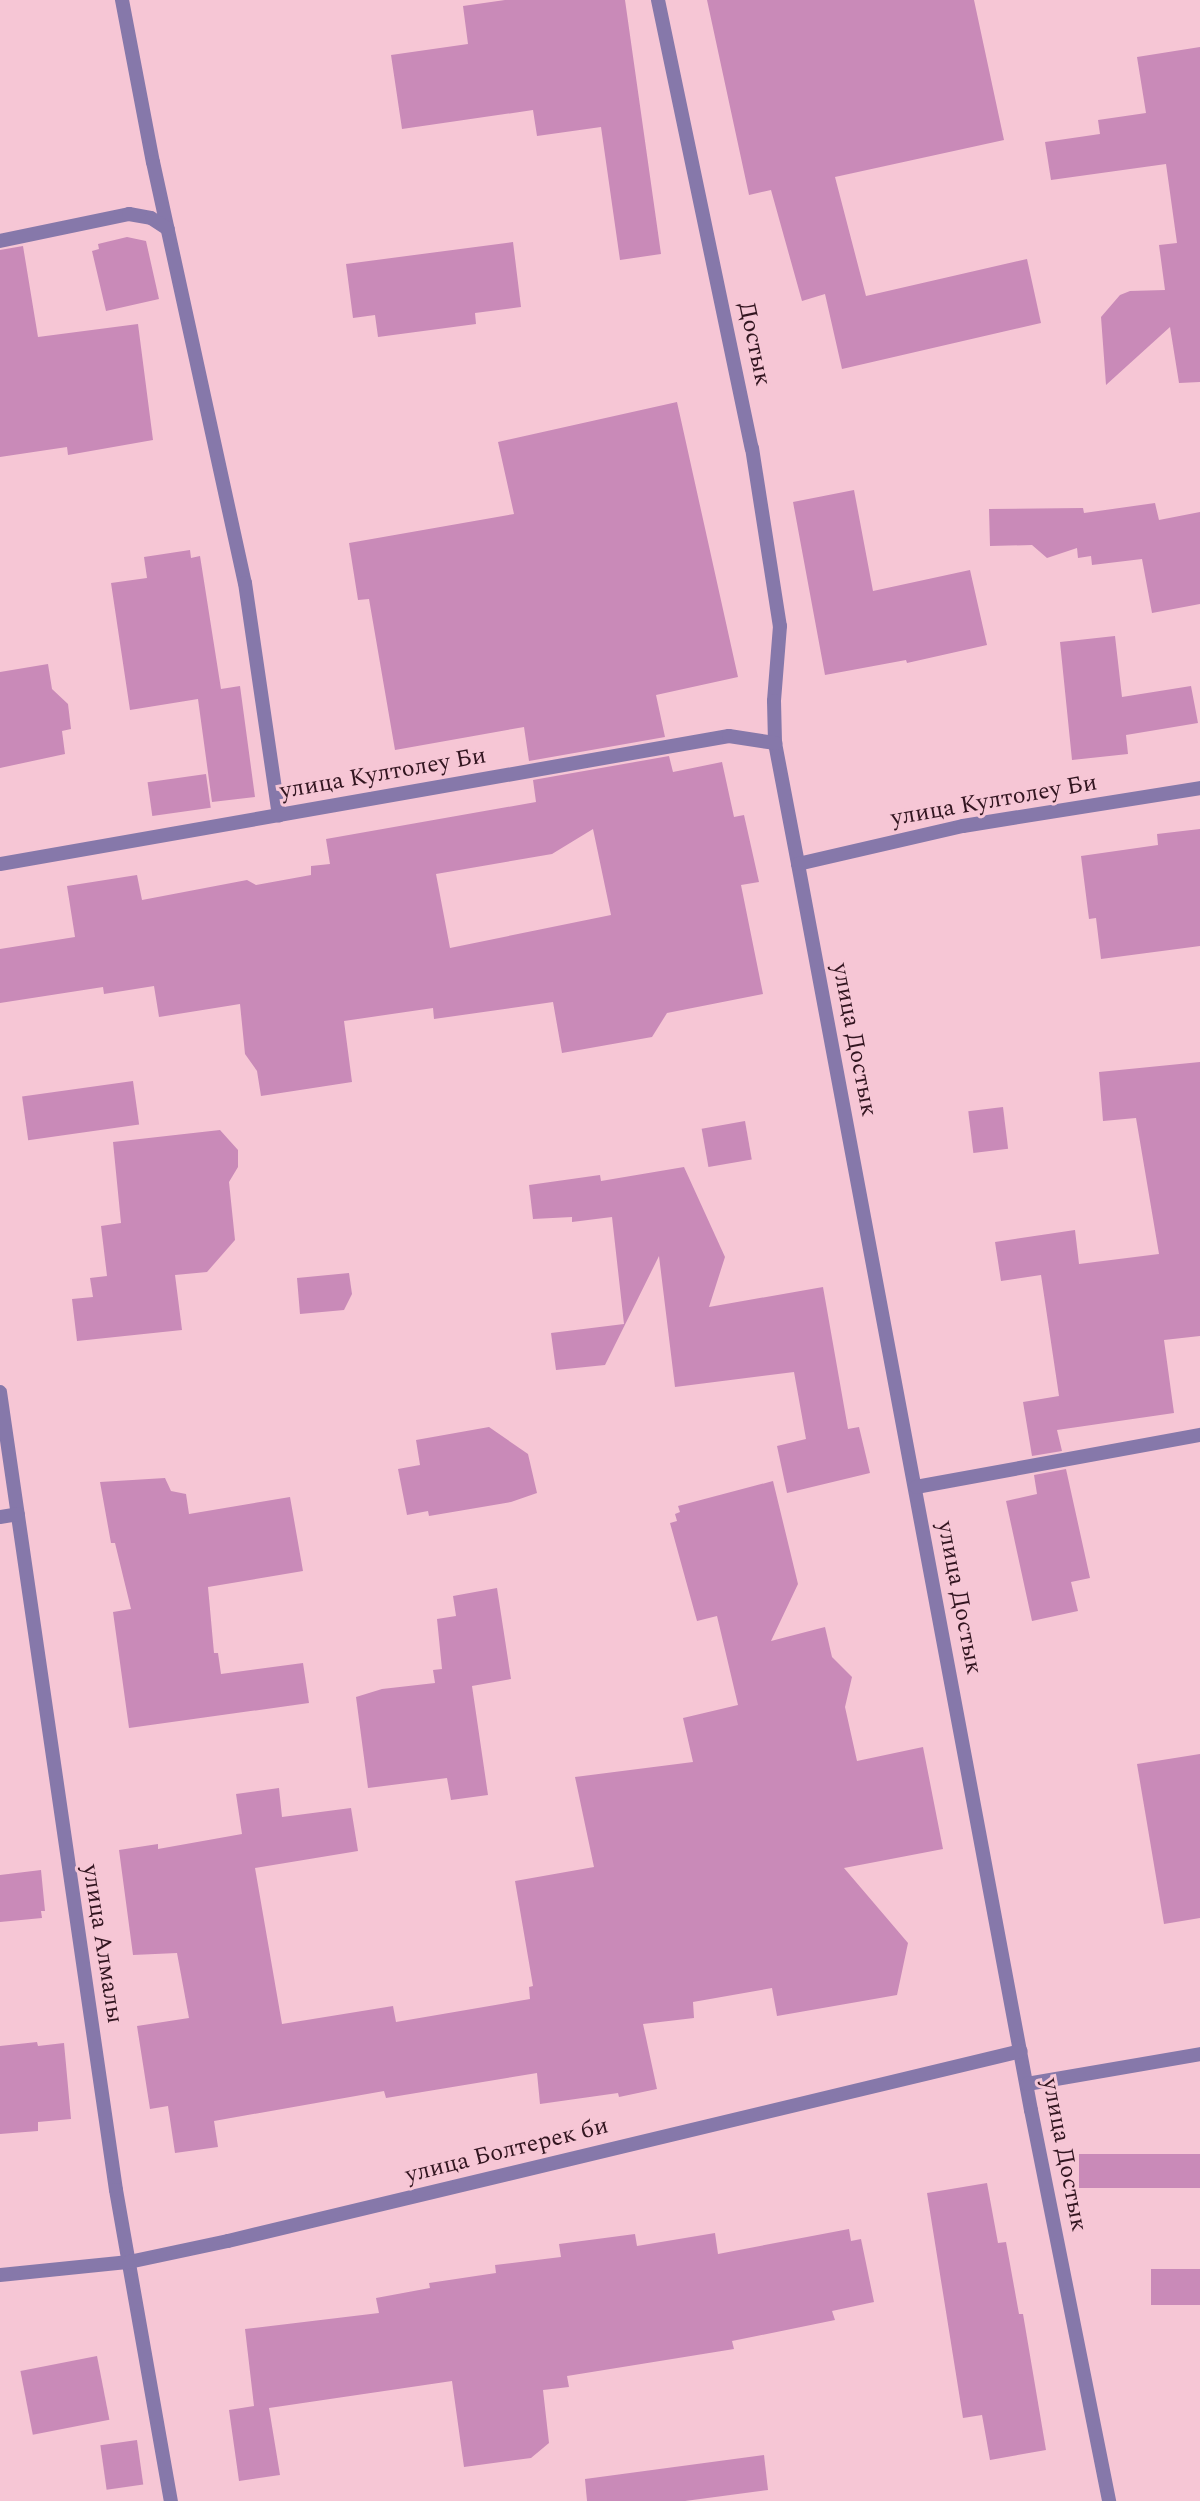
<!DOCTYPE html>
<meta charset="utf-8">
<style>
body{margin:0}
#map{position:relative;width:1200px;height:2501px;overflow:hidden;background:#f6c6d5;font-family:Spectral,serif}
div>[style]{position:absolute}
.building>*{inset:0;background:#c98ab8;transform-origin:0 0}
.lane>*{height:14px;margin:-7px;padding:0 7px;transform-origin:7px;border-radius:7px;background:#8678aa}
.street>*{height:14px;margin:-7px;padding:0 7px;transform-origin:7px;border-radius:7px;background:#8678aa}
span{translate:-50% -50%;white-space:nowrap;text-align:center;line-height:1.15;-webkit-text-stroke:6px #f6c6d5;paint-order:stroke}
.street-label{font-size:24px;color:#321520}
</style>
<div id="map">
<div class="building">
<div style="clip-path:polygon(505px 0,625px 0,661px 254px,620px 260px,601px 127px,537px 136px,533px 110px,402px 129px,391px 55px,468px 44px,463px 6px)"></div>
<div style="clip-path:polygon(707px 0,974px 0,1004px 140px,835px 177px,866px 296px,1027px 259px,1041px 323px,842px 369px,825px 294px,802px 301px,771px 190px,749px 195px)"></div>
<div style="clip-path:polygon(1200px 47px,1200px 382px,1179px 383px,1170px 327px,1106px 385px,1101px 317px,1120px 295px,1130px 291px,1165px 290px,1159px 245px,1177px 243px,1166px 164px,1051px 180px,1045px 142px,1100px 134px,1098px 120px,1146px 113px,1137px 57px)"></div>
<div style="clip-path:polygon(127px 237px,146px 241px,159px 299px,106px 311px,92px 251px,99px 249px,98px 244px)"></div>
<div style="clip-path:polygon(513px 242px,521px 307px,475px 313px,476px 324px,378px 337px,375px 315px,353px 318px,346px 264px)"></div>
<div style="clip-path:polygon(23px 246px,38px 337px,138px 324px,153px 440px,68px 455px,67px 447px,0 457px,0 250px)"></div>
<div style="clip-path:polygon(677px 402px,738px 677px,656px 695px,665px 737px,529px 761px,524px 727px,395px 750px,369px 599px,358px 600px,349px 543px,514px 514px,498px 442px)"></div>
<div style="clip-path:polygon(854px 490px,873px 591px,970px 570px,987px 645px,907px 663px,906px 660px,825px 675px,793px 502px)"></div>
<div style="clip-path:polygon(1155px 503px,1159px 520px,1200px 512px,1200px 604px,1152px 613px,1142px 559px,1092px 565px,1091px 556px,1078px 558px,1077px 548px,1047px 558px,1032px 545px,990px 546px,989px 509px,1083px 508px,1084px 513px)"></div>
<div style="clip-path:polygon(190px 550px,191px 558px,200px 556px,221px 689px,240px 686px,255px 797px,212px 802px,198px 699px,130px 710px,111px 583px,147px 578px,144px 557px)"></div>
<div style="clip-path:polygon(1115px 636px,1122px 697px,1191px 686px,1198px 723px,1126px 735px,1128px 754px,1072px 760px,1060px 642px)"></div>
<div style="clip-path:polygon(48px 664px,52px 689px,68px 704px,71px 729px,62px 731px,65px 754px,0 768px,0 672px)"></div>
<div style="clip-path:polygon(evenodd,669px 756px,673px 772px,722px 762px,734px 817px,744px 815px,759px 882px,741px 885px,763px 994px,667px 1013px,652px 1037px,562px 1053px,553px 1002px,434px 1019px,433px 1008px,344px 1021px,352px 1082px,261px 1096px,257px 1071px,245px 1054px,240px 1004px,159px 1017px,154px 986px,104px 994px,103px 987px,0 1003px,0 949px,75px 937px,67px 886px,137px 875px,142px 900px,247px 880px,256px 885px,311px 875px,311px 866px,330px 864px,326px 839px,536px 802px,533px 780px,669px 756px,593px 829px,611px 915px,450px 948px,436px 874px,552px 854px,593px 829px)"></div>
<div style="left:206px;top:774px;width:34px;height:59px;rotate:82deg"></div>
<div style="clip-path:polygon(1200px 829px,1200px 946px,1101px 959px,1096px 918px,1089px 919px,1081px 856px,1158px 845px,1157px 834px)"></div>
<div style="clip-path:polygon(1200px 1062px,1200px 1336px,1164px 1340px,1174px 1413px,1057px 1430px,1062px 1451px,1032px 1456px,1023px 1402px,1059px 1396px,1041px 1275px,1001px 1281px,995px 1242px,1075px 1230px,1079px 1264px,1159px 1254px,1136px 1118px,1103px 1121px,1099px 1072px)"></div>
<div style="left:133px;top:1081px;width:44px;height:112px;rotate:82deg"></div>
<div style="left:1003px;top:1107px;width:42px;height:35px;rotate:83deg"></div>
<div style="left:745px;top:1121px;width:39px;height:44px;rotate:80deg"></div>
<div style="clip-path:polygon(220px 1130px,238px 1150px,238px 1167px,229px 1182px,235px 1240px,207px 1272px,175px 1275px,182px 1330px,77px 1341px,72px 1299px,93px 1297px,90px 1278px,107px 1276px,101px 1226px,121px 1223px,113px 1142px)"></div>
<div style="clip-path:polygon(684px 1167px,725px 1257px,709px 1307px,823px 1287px,848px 1429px,859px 1427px,870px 1473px,787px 1493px,777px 1446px,806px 1439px,794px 1372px,675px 1387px,659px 1256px,605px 1365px,556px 1370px,551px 1333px,624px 1324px,612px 1217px,572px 1222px,572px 1217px,533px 1219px,529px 1185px,600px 1175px,601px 1181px)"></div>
<div style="clip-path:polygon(349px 1273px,352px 1294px,344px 1310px,300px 1314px,297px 1278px)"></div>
<div style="clip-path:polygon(489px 1427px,528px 1454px,537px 1493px,511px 1502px,429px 1516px,428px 1511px,407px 1515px,398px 1469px,420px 1465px,416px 1440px)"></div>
<div style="clip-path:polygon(1066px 1469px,1090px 1578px,1071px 1582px,1078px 1611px,1032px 1621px,1006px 1501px,1037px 1494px,1034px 1475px)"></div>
<div style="clip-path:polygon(165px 1478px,171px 1491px,186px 1494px,189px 1514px,290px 1497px,303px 1571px,208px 1587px,214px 1653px,218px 1653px,221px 1674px,303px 1663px,309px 1703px,129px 1728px,113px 1612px,131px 1609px,115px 1543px,111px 1543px,100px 1482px)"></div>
<div style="clip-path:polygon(773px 1481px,798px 1584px,771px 1641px,825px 1627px,832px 1657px,852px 1677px,845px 1707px,857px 1761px,923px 1747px,943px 1849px,844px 1868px,908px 1943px,897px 1995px,777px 2016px,772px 1988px,693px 2002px,694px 2018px,643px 2024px,657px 2089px,619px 2097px,618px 2093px,540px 2104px,537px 2073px,386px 2098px,384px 2091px,214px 2121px,218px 2147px,175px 2153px,168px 2106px,150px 2109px,137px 2026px,189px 2018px,177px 1953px,133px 1955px,119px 1850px,158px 1844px,158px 1849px,242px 1834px,236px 1794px,279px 1788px,282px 1817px,351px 1808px,358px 1851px,255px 1868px,282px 2024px,393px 2006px,396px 2022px,530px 1999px,529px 1987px,533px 1986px,515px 1881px,594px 1867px,575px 1777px,693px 1762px,683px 1718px,738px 1705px,717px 1616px,697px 1621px,670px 1523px,677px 1521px,675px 1514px,680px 1512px,678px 1506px)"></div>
<div style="clip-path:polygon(497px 1588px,511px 1679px,472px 1686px,488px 1795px,451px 1800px,447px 1778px,368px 1788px,356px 1697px,382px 1689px,435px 1683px,433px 1670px,442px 1669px,437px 1619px,456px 1616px,453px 1596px)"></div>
<div style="clip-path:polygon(1200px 1754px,1200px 1918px,1164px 1924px,1137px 1764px)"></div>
<div style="clip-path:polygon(41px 1870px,45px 1911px,41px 1911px,42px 1918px,0 1922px,0 1875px)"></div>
<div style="clip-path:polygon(37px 2042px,38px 2046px,64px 2043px,71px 2119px,38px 2122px,38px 2131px,0 2134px,0 2046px)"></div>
<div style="left:1200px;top:2154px;width:34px;height:121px;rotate:90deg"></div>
<div style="clip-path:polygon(987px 2183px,998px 2243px,1006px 2242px,1019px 2314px,1023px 2314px,1046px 2450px,990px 2460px,982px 2415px,963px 2418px,927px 2193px)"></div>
<div style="clip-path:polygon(849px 2229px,851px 2241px,861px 2239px,874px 2302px,832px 2311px,835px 2320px,732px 2341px,734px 2349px,567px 2376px,569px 2387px,543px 2390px,549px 2443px,531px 2458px,464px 2467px,452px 2381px,269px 2408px,280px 2475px,239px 2481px,229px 2410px,254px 2406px,245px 2329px,379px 2313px,376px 2298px,430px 2288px,429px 2283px,496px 2273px,495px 2265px,561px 2257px,559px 2244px,635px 2234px,637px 2246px,715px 2233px,718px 2254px)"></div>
<div style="left:1200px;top:2269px;width:36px;height:49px;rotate:90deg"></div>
<div style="left:97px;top:2356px;width:65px;height:78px;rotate:79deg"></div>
<div style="left:137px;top:2440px;width:45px;height:37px;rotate:82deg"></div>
<div style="clip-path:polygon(764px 2455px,768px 2490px,685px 2501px,587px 2501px,585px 2479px)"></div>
</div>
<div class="lane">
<div style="left:658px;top:0;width:458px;rotate:78.2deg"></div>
<div style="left:752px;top:448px;width:180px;rotate:81.1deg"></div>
<div style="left:780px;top:626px;width:75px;rotate:94.6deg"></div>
</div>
<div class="street">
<div style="left:122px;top:0;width:165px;rotate:79.2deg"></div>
<div style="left:153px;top:162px;width:431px;rotate:77.7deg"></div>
<div style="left:245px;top:583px;width:235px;rotate:81.7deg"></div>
<div style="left:0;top:241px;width:132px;rotate:-11.8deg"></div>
<div style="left:129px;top:214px;width:22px;rotate:10deg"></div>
<div style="left:151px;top:218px;width:20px;rotate:33deg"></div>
<div style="left:774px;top:701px;width:42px;rotate:88.6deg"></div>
<div style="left:775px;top:743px;width:123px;rotate:79.2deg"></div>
<div style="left:798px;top:864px;width:1268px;rotate:79.41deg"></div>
<div style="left:1031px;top:2110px;width:399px;rotate:78.7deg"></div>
<div style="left:0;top:864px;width:740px;rotate:-9.96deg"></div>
<div style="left:729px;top:736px;width:47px;rotate:8.7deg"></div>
<div style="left:798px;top:864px;width:169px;rotate:-13deg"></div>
<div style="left:963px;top:826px;width:240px;rotate:-9.1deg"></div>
<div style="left:0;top:1392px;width:806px;rotate:81.73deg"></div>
<div style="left:116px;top:2190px;width:316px;rotate:80deg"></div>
<div style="left:916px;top:1487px;width:289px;rotate:-10.4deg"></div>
<div style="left:0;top:1517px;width:18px;rotate:-9deg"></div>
<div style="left:1027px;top:2084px;width:176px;rotate:-9.8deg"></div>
<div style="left:0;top:2275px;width:130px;rotate:-5.8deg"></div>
<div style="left:129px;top:2262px;width:101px;rotate:-12deg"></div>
<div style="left:228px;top:2241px;width:815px;rotate:-13.47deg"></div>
</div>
<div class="street-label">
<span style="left:754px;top:344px;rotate:78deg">Достык</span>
<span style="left:383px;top:774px;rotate:-10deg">улица Култолеу Би</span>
<span style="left:994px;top:801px;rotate:-10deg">улица Култолеу Би</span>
<span style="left:854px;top:1040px;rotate:79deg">улица Достык</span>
<span style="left:959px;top:1598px;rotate:79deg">улица Достык</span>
<span style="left:102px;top:1944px;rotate:81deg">улица Алмалы</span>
<span style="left:507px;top:2151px;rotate:-14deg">улица Болтерек би</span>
<span style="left:1064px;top:2155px;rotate:79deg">улица Достык</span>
</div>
</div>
